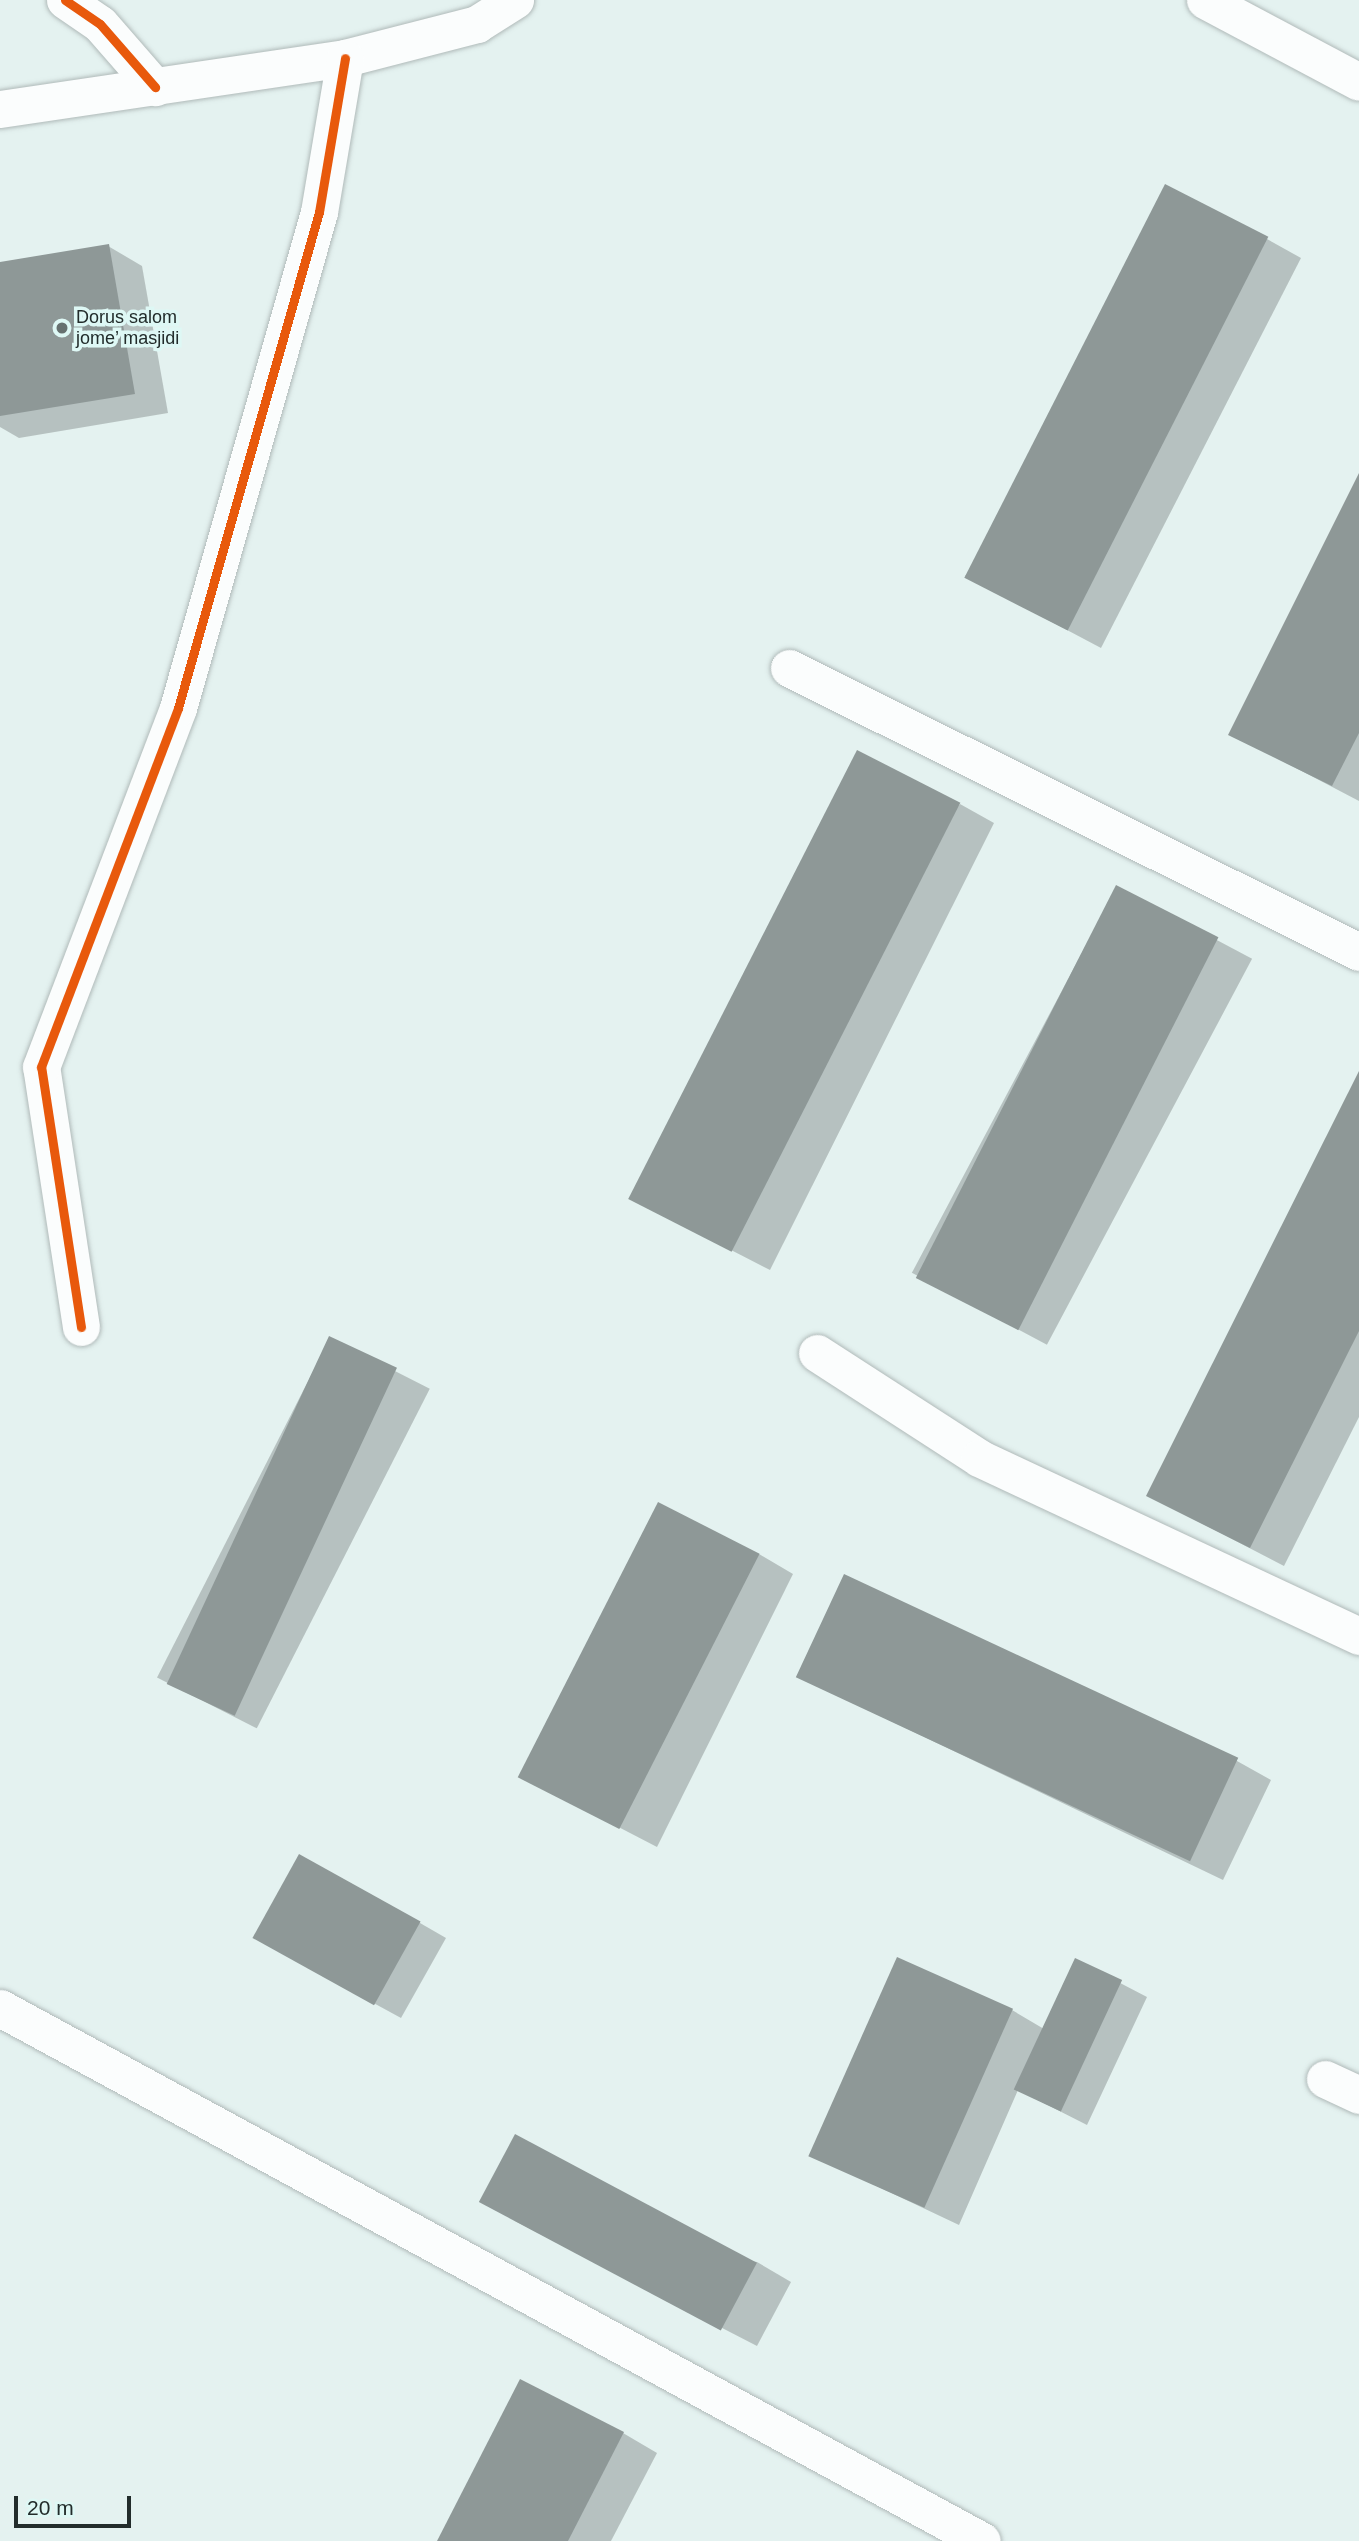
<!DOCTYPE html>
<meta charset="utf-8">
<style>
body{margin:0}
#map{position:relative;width:1359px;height:2541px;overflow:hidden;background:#e4f2f0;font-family:Helvetica,sans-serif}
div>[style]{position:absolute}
.shadow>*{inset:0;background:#0003;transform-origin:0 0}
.building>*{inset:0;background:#8e9897;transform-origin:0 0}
.roads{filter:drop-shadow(0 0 2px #b0bab9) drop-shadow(0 0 2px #b0bab9)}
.minor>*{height:37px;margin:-18.5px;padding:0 18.5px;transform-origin:18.5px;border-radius:18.5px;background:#fbfdfd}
.cycleway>*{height:9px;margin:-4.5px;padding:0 4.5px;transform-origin:4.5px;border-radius:4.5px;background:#e8590c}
.dots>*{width:19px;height:19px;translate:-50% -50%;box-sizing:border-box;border:4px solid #def8f5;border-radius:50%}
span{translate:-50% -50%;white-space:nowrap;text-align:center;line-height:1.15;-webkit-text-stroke:7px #def8f5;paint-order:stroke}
.poi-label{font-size:18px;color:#222c2b}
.left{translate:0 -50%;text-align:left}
.scale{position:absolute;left:14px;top:2496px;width:117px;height:32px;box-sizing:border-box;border:4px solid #222c2b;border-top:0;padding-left:9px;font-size:21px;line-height:24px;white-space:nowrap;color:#222c2b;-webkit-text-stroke:5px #def8f5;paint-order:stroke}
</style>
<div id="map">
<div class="shadow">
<div style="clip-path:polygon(1267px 239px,1301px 258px,1101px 648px,965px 576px)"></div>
<div style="clip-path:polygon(108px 246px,142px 266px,168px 413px,19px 438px,0 427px,0 264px)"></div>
<div style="clip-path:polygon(1359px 477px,1359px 801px,1231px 734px)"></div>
<div style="clip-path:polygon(960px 804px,994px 823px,770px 1270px,634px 1200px)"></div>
<div style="left:1117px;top:887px;width:153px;height:437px;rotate:28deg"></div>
<div style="clip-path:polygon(1359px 1075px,1359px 1417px,1284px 1566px,1149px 1496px)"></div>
<div style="left:330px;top:1338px;width:112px;height:381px;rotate:27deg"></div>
<div style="clip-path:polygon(759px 1554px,793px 1574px,657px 1847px,524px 1778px)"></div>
<div style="clip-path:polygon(797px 1676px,1237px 1761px,1271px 1780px,1223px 1880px)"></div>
<div style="clip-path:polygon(420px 1923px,446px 1938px,401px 2018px,280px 1952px)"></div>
<div style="clip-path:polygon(1076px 1960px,1147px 1997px,1087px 2125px,1018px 2090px,959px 2225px,811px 2155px,1012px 2010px,1044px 2029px)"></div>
<div style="clip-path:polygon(515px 2221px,757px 2262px,791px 2282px,757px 2346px)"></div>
<div style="clip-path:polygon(623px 2433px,657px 2453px,611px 2541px,439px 2541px)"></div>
</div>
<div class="building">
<div style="left:1165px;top:184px;width:116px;height:442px;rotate:27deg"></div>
<div style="clip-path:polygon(109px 244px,135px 394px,0 416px,0 262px)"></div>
<div style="clip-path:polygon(1359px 473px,1359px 733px,1332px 786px,1228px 735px)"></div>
<div style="left:857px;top:750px;width:116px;height:504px;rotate:27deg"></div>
<div style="left:1116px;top:885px;width:115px;height:441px;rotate:27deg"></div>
<div style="clip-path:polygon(1359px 1071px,1359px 1331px,1250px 1548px,1146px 1496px)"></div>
<div style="left:329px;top:1336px;width:75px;height:384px;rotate:25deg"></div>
<div style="left:658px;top:1502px;width:114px;height:309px;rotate:27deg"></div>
<div style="left:844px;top:1574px;width:435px;height:114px;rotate:25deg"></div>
<div style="left:299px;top:1854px;width:139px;height:96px;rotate:29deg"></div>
<div style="left:897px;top:1957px;width:127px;height:218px;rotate:24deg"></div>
<div style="left:1075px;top:1958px;width:52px;height:145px;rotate:25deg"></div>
<div style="left:515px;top:2134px;width:274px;height:77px;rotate:28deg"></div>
<div style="clip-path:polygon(520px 2379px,624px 2432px,568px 2541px,437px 2541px)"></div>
</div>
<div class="roads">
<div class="minor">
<div style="left:65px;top:0;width:42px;rotate:34.4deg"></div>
<div style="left:100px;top:24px;width:84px;rotate:48.9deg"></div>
<div style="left:1205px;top:0;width:174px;rotate:28deg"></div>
<div style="left:0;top:109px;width:349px;rotate:-8.4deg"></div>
<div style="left:345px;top:58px;width:136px;rotate:-14.4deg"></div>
<div style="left:477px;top:24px;width:45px;rotate:-32.3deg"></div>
<div style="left:789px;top:668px;width:637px;rotate:26.48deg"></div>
<div style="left:81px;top:1327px;width:263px;rotate:-98.7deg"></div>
<div style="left:41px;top:1067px;width:384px;rotate:-69.1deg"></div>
<div style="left:178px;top:708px;width:516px;rotate:-74.13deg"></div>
<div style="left:319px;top:212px;width:156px;rotate:-80.4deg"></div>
<div style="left:817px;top:1353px;width:193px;rotate:32.9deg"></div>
<div style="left:979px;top:1458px;width:420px;rotate:25.1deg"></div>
<div style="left:0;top:2008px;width:1117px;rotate:28.49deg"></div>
<div style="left:1325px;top:2079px;width:38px;rotate:25deg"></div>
</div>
</div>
<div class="cycleway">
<div style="left:65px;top:0;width:42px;rotate:34.4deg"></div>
<div style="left:100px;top:24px;width:84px;rotate:48.9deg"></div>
<div style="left:81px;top:1327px;width:263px;rotate:-98.7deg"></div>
<div style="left:41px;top:1067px;width:384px;rotate:-69.1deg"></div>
<div style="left:178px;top:708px;width:516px;rotate:-74.13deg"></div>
<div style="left:319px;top:212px;width:156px;rotate:-80.4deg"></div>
</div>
<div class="dots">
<div style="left:62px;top:328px;background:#667170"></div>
</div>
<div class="poi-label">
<span class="left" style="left:76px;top:328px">Dorus salom<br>jome’ masjidi</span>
</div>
<div class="scale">20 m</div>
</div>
